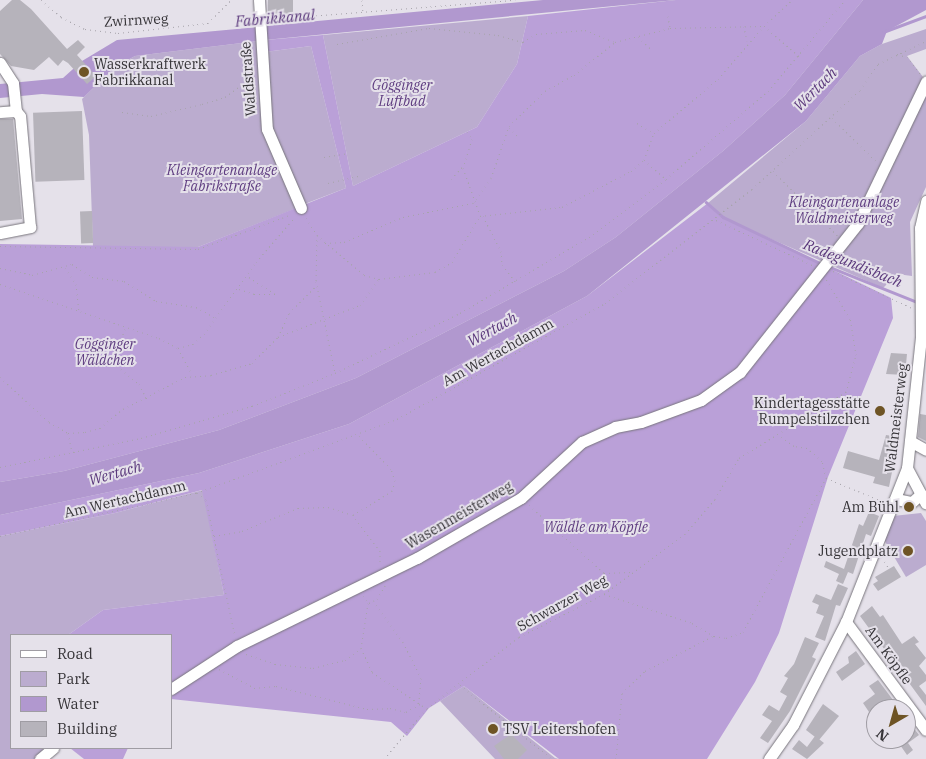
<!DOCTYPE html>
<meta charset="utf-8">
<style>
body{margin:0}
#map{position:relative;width:926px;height:759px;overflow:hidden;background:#e5e1ea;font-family:"IBM Plex Serif",serif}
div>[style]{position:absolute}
.green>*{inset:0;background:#bbaccf}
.forest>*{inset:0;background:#baa0d8}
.water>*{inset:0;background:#b198cf}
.stream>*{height:2.5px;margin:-1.25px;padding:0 1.25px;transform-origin:1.25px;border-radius:1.25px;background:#b198cf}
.building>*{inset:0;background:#b6b3bb;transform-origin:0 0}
.path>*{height:1px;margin-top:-0.5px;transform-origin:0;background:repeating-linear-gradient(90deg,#a6a3aa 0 1px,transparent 0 5px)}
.roads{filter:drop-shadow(0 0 1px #78757c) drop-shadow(0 0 1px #78757c)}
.minor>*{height:11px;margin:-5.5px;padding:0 5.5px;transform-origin:5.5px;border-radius:5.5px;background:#fff}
.dots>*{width:14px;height:14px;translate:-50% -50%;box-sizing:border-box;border:2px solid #e5e1ea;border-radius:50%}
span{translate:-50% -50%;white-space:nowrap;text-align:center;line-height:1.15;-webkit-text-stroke:4px #e5e1ea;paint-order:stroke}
.street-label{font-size:14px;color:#363438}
.poi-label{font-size:14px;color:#363438}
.left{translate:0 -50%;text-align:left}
.right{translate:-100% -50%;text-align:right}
.park-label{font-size:14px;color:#5f3d81;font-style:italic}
.water-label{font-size:15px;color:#5b397c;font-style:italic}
.legend{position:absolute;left:10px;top:634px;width:162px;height:115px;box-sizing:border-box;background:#e5e1ea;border:1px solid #9f9ca3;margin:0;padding:6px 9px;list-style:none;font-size:15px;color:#363438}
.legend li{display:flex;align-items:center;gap:10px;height:25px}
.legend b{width:25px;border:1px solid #9f9ca3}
.north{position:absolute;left:866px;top:699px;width:50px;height:50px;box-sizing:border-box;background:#e5e1ea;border:1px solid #9f9ca3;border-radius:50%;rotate:218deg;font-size:14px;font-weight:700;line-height:20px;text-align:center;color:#363438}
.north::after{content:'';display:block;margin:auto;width:18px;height:22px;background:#6e5425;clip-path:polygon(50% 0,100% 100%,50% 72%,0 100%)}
</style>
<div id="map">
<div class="green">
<div style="clip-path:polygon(528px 16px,517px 64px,477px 127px,353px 186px,323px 35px)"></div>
<div style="clip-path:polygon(926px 29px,926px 49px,907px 56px,926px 81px,926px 187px,910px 222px,912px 276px,897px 274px,883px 288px,719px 216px,708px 203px,806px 121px,860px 56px,882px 44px)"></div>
<div style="clip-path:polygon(259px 41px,262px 102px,297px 208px,198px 247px,93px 247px,89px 135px,82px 99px,115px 67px,135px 56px)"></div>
<div style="clip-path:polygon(311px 46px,346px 188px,302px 205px,269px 128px,265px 52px)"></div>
<div style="clip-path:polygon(203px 490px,224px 595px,103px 610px,68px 635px,11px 635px,11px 748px,58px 748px,45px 759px,0 759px,0 536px,115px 513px)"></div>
<div style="clip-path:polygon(921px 513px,926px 521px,926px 565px,906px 577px,883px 538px,893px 516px)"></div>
<div style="clip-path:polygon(464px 686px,555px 758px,559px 759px,495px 759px,440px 701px)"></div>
</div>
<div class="forest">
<div style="clip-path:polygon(676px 0,863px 0,785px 95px,723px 151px,616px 237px,564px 271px,356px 378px,219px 430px,64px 471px,0 482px,0 244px,198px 247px,346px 188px,311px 46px,265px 52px,265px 40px,323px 35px,353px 186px,477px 127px,517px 64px,528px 16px)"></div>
<div style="clip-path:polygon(708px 203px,723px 217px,891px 298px,893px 318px,828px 477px,779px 633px,755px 682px,707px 759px,559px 759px,464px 686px,429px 708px,407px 736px,391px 722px,171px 699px,171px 635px,68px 635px,103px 610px,224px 595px,202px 490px,115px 513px,0 536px,0 515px,199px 473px,349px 424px,587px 296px)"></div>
<div style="clip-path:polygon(70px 748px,128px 748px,123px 759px,84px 759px)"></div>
</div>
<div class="water">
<div style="clip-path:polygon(543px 0,676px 0,265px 40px,264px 26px)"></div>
<div style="clip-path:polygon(863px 0,926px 0,926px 10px,887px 31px,882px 44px,860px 56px,806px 121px,587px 296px,349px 424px,199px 473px,0 515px,0 482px,64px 471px,219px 430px,356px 378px,564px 271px,616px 237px,723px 151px,785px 95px)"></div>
<div style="clip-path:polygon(258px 27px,259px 41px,135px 56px,115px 67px,84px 97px,42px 94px,0 98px,0 84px,63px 78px,82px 61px,117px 40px)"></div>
</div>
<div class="stream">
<div style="left:883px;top:32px;width:46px;rotate:-20.4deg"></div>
<div style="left:706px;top:202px;width:23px;rotate:41deg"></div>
<div style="left:723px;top:217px;width:110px;rotate:25.4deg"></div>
<div style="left:827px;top:266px;width:97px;rotate:21.8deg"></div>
</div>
<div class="building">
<div style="clip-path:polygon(12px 0,20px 0,31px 9px,67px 49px,78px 40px,85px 47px,77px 55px,96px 76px,87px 84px,68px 63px,63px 60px,58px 66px,49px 57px,34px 70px,11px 66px,0 54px,0 11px)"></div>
<div style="left:268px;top:0;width:25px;height:16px"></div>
<div style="left:82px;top:111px;width:69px;height:49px;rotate:88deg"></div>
<div style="clip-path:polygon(0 119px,13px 119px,22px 219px,0 221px)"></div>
<div style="left:92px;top:211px;width:32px;height:12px;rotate:88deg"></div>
<div style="clip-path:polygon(891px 353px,907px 354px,905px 375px,886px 374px)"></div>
<div style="clip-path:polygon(920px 414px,926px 415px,926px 441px,918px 437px)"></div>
<div style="clip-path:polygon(886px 435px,899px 437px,889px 487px,873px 483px,875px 477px,843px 468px,848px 451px,879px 460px)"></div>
<div style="clip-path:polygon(869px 512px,879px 516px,871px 536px,866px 534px,853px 574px,848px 572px,843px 584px,836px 581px,839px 574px,824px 567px,826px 561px,844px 569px,859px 524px,863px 526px)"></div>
<div style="clip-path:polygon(894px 566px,901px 577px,878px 591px,873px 584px,878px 581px,875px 577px)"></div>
<div style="clip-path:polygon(838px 584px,848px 588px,840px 606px,836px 605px,825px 641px,815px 637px,824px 616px,816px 613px,819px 605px,812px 602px,816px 594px,831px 600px)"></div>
<div style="clip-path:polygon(872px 606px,880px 617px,883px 615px,902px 644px,914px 636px,919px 642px,915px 644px,926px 658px,919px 666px,926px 675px,926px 681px,919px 686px,926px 695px,926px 706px,860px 616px)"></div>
<div style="clip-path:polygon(805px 637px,819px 643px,812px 657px,816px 659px,790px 711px,768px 743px,760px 738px,772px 721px,762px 715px,769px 705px,779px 711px,787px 696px,780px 692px,788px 678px,784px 676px,794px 664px)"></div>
<div style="clip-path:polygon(856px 651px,865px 664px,842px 681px,836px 672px,849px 663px,848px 657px)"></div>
<div style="clip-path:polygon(878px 680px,893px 700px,869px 712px,863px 703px,875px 694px,869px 686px)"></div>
<div style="clip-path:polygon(823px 704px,839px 716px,819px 740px,806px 730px)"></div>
<div style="clip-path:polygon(906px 718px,919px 735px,908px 743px,913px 750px,907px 755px,898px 742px,892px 747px,886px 739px,906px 739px)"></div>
<div style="clip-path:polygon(511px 734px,527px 750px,518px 759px,504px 759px,494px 746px)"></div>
<div style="clip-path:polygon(815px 736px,824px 743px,807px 759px,792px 749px,799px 740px,807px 747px)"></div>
</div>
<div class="path">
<div style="left:41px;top:0;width:26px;rotate:40deg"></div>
<div style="left:61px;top:17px;width:27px;rotate:27deg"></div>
<div style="left:85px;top:29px;width:33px;rotate:7deg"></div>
<div style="left:118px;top:33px;width:91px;rotate:-6.3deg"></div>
<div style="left:208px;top:23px;width:33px;rotate:-45deg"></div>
<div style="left:362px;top:0;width:13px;rotate:86deg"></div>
<div style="left:668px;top:16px;width:11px;rotate:80deg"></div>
<div style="left:271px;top:19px;width:245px;rotate:-4.5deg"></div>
<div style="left:744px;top:26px;width:15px;rotate:79deg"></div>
<div style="left:638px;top:37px;width:19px;rotate:43deg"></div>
<div style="left:337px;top:44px;width:93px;rotate:-9.9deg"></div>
<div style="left:429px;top:28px;width:69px;rotate:5.8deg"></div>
<div style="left:498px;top:35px;width:26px;rotate:16deg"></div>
<div style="left:523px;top:42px;width:15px;rotate:-32deg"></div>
<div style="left:536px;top:34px;width:49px;rotate:-4.7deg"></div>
<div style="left:585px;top:30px;width:31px;rotate:22deg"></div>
<div style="left:897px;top:54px;width:10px;rotate:17deg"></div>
<div style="left:907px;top:57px;width:23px;rotate:52deg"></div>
<div style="left:122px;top:112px;width:29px;rotate:8deg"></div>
<div style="left:151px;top:116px;width:52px;rotate:-13.2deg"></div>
<div style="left:202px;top:104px;width:24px;rotate:-17deg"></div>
<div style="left:225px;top:97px;width:36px;rotate:-36deg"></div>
<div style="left:832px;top:118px;width:63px;rotate:44.4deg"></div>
<div style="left:637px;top:123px;width:19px;rotate:32deg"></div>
<div style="left:509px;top:128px;width:13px;rotate:42deg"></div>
<div style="left:467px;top:132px;width:9px;rotate:54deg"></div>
<div style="left:472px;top:139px;width:30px;rotate:107deg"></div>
<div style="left:463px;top:168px;width:50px;rotate:70.1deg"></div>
<div style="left:324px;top:157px;width:25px;rotate:-9deg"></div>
<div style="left:644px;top:160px;width:28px;rotate:41deg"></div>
<div style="left:773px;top:171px;width:91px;rotate:45deg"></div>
<div style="left:451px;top:179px;width:18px;rotate:-47deg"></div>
<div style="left:328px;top:183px;width:31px;rotate:-13deg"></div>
<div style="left:483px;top:216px;width:39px;rotate:63deg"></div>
<div style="left:501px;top:251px;width:14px;rotate:86deg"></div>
<div style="left:502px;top:265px;width:21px;rotate:51deg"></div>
<div style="left:306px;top:218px;width:20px;rotate:57deg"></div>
<div style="left:317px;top:235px;width:46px;rotate:91.2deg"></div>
<div style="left:316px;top:281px;width:94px;rotate:78.3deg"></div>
<div style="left:716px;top:220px;width:106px;rotate:25.1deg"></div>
<div style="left:317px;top:235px;width:62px;rotate:40.4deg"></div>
<div style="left:364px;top:275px;width:16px;rotate:15deg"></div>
<div style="left:379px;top:279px;width:56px;rotate:-7.1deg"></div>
<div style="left:435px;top:272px;width:20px;rotate:-30deg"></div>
<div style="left:452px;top:262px;width:54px;rotate:-58.7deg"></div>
<div style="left:480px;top:216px;width:82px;rotate:-6.3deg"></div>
<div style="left:562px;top:207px;width:78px;rotate:-27.6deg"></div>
<div style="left:631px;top:171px;width:17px;rotate:-40deg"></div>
<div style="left:644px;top:160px;width:29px;rotate:-70deg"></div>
<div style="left:654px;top:133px;width:84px;rotate:-40.2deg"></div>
<div style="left:718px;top:79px;width:70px;rotate:-49deg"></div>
<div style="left:764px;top:26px;width:48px;rotate:40.7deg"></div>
<div style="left:325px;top:243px;width:19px;rotate:-3deg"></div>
<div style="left:344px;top:242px;width:64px;rotate:-23deg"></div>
<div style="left:403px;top:217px;width:71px;rotate:-11.3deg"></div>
<div style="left:473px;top:203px;width:31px;rotate:-54deg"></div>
<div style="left:491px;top:178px;width:55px;rotate:-70.9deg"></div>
<div style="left:509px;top:126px;width:50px;rotate:-44.2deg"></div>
<div style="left:545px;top:91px;width:33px;rotate:-29deg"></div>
<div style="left:574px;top:75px;width:53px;rotate:-38.8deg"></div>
<div style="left:615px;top:42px;width:57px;rotate:-14.3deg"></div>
<div style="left:670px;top:28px;width:94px;rotate:-1.2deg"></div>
<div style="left:764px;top:26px;width:38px;rotate:-43deg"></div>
<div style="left:0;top:246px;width:198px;rotate:0.9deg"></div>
<div style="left:198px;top:249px;width:100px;rotate:-20.4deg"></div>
<div style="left:0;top:268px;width:33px;rotate:12deg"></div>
<div style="left:32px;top:275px;width:41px;rotate:-15.4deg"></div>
<div style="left:72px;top:264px;width:24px;rotate:33deg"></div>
<div style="left:92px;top:277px;width:32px;rotate:7deg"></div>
<div style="left:124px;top:281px;width:38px;rotate:32deg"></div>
<div style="left:156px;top:301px;width:40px;rotate:8.5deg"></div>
<div style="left:196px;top:307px;width:23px;rotate:29deg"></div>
<div style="left:65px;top:268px;width:19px;rotate:55deg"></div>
<div style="left:76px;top:284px;width:28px;rotate:84deg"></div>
<div style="left:833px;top:271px;width:87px;rotate:25.1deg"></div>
<div style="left:0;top:284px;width:168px;rotate:18.8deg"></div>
<div style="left:159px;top:338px;width:21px;rotate:28deg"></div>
<div style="left:178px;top:348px;width:30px;rotate:62deg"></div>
<div style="left:239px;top:289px;width:16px;rotate:18deg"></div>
<div style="left:254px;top:294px;width:21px"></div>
<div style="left:275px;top:294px;width:33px;rotate:-147deg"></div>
<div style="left:125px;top:329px;width:31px;rotate:111deg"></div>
<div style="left:114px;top:358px;width:9px;rotate:69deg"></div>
<div style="left:117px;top:366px;width:28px;rotate:39deg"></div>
<div style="left:139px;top:384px;width:17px;rotate:62deg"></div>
<div style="left:278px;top:337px;width:26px;rotate:-65deg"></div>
<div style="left:289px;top:313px;width:38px;rotate:-45deg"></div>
<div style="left:178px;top:348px;width:16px;rotate:-15deg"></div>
<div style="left:193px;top:344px;width:15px;rotate:-42deg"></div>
<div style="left:204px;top:334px;width:89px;rotate:-54.2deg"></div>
<div style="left:256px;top:262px;width:60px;rotate:-49.1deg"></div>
<div style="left:0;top:377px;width:67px;rotate:42.6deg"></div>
<div style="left:49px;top:422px;width:22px;rotate:30deg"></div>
<div style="left:68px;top:433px;width:17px;rotate:-3deg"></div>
<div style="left:85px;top:432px;width:16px;rotate:-15deg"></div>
<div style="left:100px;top:428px;width:30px;rotate:-40deg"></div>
<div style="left:123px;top:409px;width:70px;rotate:-27.3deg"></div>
<div style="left:185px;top:377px;width:26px;rotate:-4deg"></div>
<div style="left:211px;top:375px;width:43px;rotate:-16.3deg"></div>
<div style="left:252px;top:363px;width:37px;rotate:-45deg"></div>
<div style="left:278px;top:337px;width:88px;rotate:-21.3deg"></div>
<div style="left:360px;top:305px;width:32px;rotate:-54deg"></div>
<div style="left:68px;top:433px;width:19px;rotate:78deg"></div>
<div style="left:0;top:467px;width:144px;rotate:-11.6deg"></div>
<div style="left:141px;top:438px;width:116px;rotate:-16.1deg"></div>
<div style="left:252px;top:406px;width:89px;rotate:-21.7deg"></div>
<div style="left:335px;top:373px;width:139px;rotate:-25.6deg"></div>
<div style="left:460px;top:313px;width:150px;rotate:-30.5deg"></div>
<div style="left:589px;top:237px;width:96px;rotate:-37deg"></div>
<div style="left:666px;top:179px;width:135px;rotate:-40.8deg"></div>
<div style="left:768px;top:91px;width:119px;rotate:-49.8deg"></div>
<div style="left:826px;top:478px;width:61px;rotate:22.3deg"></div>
<div style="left:197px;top:493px;width:11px;rotate:38deg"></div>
<div style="left:206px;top:500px;width:139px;rotate:78deg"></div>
<div style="left:529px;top:505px;width:101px;rotate:42.2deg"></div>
<div style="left:604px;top:573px;width:27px;rotate:-2deg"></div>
<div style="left:353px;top:515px;width:46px;rotate:-31.6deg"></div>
<div style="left:392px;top:491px;width:10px;rotate:-73deg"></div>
<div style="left:395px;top:481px;width:13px;rotate:-108deg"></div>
<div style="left:391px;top:469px;width:47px;rotate:-134.1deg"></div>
<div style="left:0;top:536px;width:201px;rotate:-12.4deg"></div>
<div style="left:196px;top:493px;width:214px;rotate:-20.2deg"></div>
<div style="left:397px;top:419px;width:238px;rotate:-29.1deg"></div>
<div style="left:605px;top:303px;width:186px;rotate:-37.8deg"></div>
<div style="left:752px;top:189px;width:147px;rotate:-42.5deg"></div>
<div style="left:860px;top:90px;width:32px;rotate:-55deg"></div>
<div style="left:878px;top:64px;width:53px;rotate:-25.6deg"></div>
<div style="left:214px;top:536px;width:28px;rotate:-10deg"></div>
<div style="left:242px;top:531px;width:61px;rotate:-22.3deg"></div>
<div style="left:298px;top:508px;width:30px;rotate:-2deg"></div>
<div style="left:328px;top:507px;width:25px;rotate:18deg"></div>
<div style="left:352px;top:515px;width:46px;rotate:52.1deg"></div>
<div style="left:380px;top:551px;width:13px;rotate:90deg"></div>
<div style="left:882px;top:557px;width:12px;rotate:59deg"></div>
<div style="left:604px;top:594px;width:93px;rotate:18.2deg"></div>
<div style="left:692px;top:623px;width:26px;rotate:31deg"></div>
<div style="left:714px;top:636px;width:12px;rotate:9deg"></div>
<div style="left:726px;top:638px;width:18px;rotate:-19deg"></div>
<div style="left:743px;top:632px;width:175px;rotate:-61.7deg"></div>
<div style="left:826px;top:478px;width:17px;rotate:-103deg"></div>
<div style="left:822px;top:461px;width:20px;rotate:-139deg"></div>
<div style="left:807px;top:448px;width:13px;rotate:-171deg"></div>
<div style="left:794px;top:446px;width:18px;rotate:-146deg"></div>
<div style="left:363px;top:596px;width:9px;rotate:54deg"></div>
<div style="left:368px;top:603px;width:46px;rotate:98.8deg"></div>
<div style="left:361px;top:648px;width:26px;rotate:65deg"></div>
<div style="left:372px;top:672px;width:65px;rotate:33.7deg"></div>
<div style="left:373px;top:601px;width:51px;rotate:53.8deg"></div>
<div style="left:403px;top:642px;width:40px;rotate:63.4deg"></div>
<div style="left:421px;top:678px;width:25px;rotate:95deg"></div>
<div style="left:369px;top:603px;width:9px;rotate:-27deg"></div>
<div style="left:377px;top:599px;width:17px;rotate:-59deg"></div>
<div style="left:246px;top:654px;width:31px;rotate:19deg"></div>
<div style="left:275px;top:664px;width:38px;rotate:6deg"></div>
<div style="left:313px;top:668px;width:33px;rotate:-14deg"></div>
<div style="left:345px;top:660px;width:20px;rotate:-37deg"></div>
<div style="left:219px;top:669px;width:40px;rotate:28deg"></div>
<div style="left:254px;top:688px;width:22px;rotate:-5deg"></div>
<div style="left:276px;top:686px;width:94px;rotate:14.2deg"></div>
<div style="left:367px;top:709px;width:23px;rotate:-2deg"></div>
<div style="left:390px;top:708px;width:16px;rotate:14deg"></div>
<div style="left:406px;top:712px;width:16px;rotate:-30deg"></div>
<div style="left:460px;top:685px;width:118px;rotate:38.8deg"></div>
<div style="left:384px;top:759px;width:67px;rotate:-49.9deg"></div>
<div style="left:427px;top:708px;width:116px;rotate:-37.7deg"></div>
<div style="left:519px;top:637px;width:95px;rotate:-26.8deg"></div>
<div style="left:604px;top:594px;width:101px;rotate:-36.5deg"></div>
<div style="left:685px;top:534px;width:46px;rotate:-49.4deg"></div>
<div style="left:715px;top:499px;width:48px;rotate:-59.7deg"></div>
<div style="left:739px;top:458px;width:126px;rotate:-31.7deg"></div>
<div style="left:846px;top:392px;width:38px;rotate:-75deg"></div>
<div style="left:856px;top:355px;width:36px;rotate:-99deg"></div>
<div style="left:850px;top:319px;width:47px;rotate:-121deg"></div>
<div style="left:616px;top:759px;width:66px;rotate:-84.8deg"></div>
<div style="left:622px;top:693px;width:32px;rotate:-44deg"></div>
<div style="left:645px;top:671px;width:76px;rotate:-27.2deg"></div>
</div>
<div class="roads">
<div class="minor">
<div style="left:259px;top:0;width:129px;rotate:86.5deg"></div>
<div style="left:267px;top:129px;width:86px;rotate:66.7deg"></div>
<div style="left:0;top:63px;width:24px;rotate:57deg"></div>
<div style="left:13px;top:83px;width:28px;rotate:84deg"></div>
<div style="left:16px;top:111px;width:16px;rotate:176deg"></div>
<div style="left:0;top:233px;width:31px;rotate:-11deg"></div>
<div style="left:30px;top:227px;width:111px;rotate:-95.1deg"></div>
<div style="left:20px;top:116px;width:6px;rotate:-129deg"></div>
<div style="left:910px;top:441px;width:18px;rotate:29deg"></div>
<div style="left:907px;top:468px;width:40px;rotate:62deg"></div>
<div style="left:896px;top:499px;width:16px;rotate:11deg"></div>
<div style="left:912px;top:502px;width:12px;rotate:-42deg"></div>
<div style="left:846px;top:622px;width:134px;rotate:53.5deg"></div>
<div style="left:171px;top:689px;width:79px;rotate:-33.1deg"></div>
<div style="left:237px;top:646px;width:200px;rotate:-26.1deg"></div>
<div style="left:417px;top:558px;width:120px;rotate:-30deg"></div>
<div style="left:521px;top:498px;width:83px;rotate:-42.6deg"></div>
<div style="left:582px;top:442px;width:36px;rotate:-24deg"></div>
<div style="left:615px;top:427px;width:26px;rotate:-11deg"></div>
<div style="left:641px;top:422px;width:64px;rotate:-20.1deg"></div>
<div style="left:701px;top:400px;width:48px;rotate:-35.7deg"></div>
<div style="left:740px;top:372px;width:190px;rotate:-51.6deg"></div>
<div style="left:858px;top:223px;width:157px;rotate:-64.3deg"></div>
<div style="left:40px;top:759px;width:17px;rotate:-40deg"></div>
<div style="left:769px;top:759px;width:42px;rotate:-54.8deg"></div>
<div style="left:793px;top:725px;width:116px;rotate:-62.8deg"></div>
<div style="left:846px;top:622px;width:166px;rotate:-68.4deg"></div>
<div style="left:907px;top:468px;width:133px;rotate:-83.9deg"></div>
<div style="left:921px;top:336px;width:108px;rotate:-90.5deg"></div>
<div style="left:920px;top:228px;width:28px;rotate:-77deg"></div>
</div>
</div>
<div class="dots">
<div style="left:84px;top:72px;background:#6e5425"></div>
<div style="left:880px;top:411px;background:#6e5425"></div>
<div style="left:909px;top:507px;background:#6e5425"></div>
<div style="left:908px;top:551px;background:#6e5425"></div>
<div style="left:493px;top:729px;background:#6e5425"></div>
</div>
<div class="street-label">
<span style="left:136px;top:20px;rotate:-3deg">Zwirnweg</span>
<span style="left:248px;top:79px;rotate:-94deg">Waldstraße</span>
<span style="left:498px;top:352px;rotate:-29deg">Am Wertachdamm</span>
<span style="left:896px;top:418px;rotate:-83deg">Waldmeisterweg</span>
<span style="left:125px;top:499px;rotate:-13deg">Am Wertachdamm</span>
<span style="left:459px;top:515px;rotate:-30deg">Wasenmeisterweg</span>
<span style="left:562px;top:603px;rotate:-29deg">Schwarzer Weg</span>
<span style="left:889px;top:655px;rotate:54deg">Am Köpfle</span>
</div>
<div class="poi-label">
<span class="left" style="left:94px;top:72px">Wasserkraftwerk<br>Fabrikkanal</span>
<span class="right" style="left:870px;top:411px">Kindertagesstätte<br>Rumpelstilzchen</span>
<span class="right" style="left:899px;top:507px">Am Bühl</span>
<span class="right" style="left:898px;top:551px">Jugendplatz</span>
<span class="left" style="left:503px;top:729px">TSV Leitershofen</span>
</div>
<div class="park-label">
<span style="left:402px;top:93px">Gögginger<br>Luftbad</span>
<span style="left:222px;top:178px">Kleingartenanlage<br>Fabrikstraße</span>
<span style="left:844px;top:210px">Kleingartenanlage<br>Waldmeisterweg</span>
<span style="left:105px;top:352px">Gögginger<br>Wäldchen</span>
<span style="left:596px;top:527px">Wäldle am Köpfle</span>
</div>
<div class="water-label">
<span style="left:275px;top:18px;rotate:-5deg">Fabrikkanal</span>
<span style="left:815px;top:89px;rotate:-45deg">Wertach</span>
<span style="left:853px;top:263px;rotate:22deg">Radegundisbach</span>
<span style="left:492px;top:329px;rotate:-29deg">Wertach</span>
<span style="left:115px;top:473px;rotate:-16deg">Wertach</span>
</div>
<ul class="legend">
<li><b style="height:6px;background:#fff"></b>Road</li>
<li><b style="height:14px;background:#bbaccf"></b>Park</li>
<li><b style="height:14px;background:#b198cf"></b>Water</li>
<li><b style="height:14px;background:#b6b3bb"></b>Building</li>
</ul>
<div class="north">N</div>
</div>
